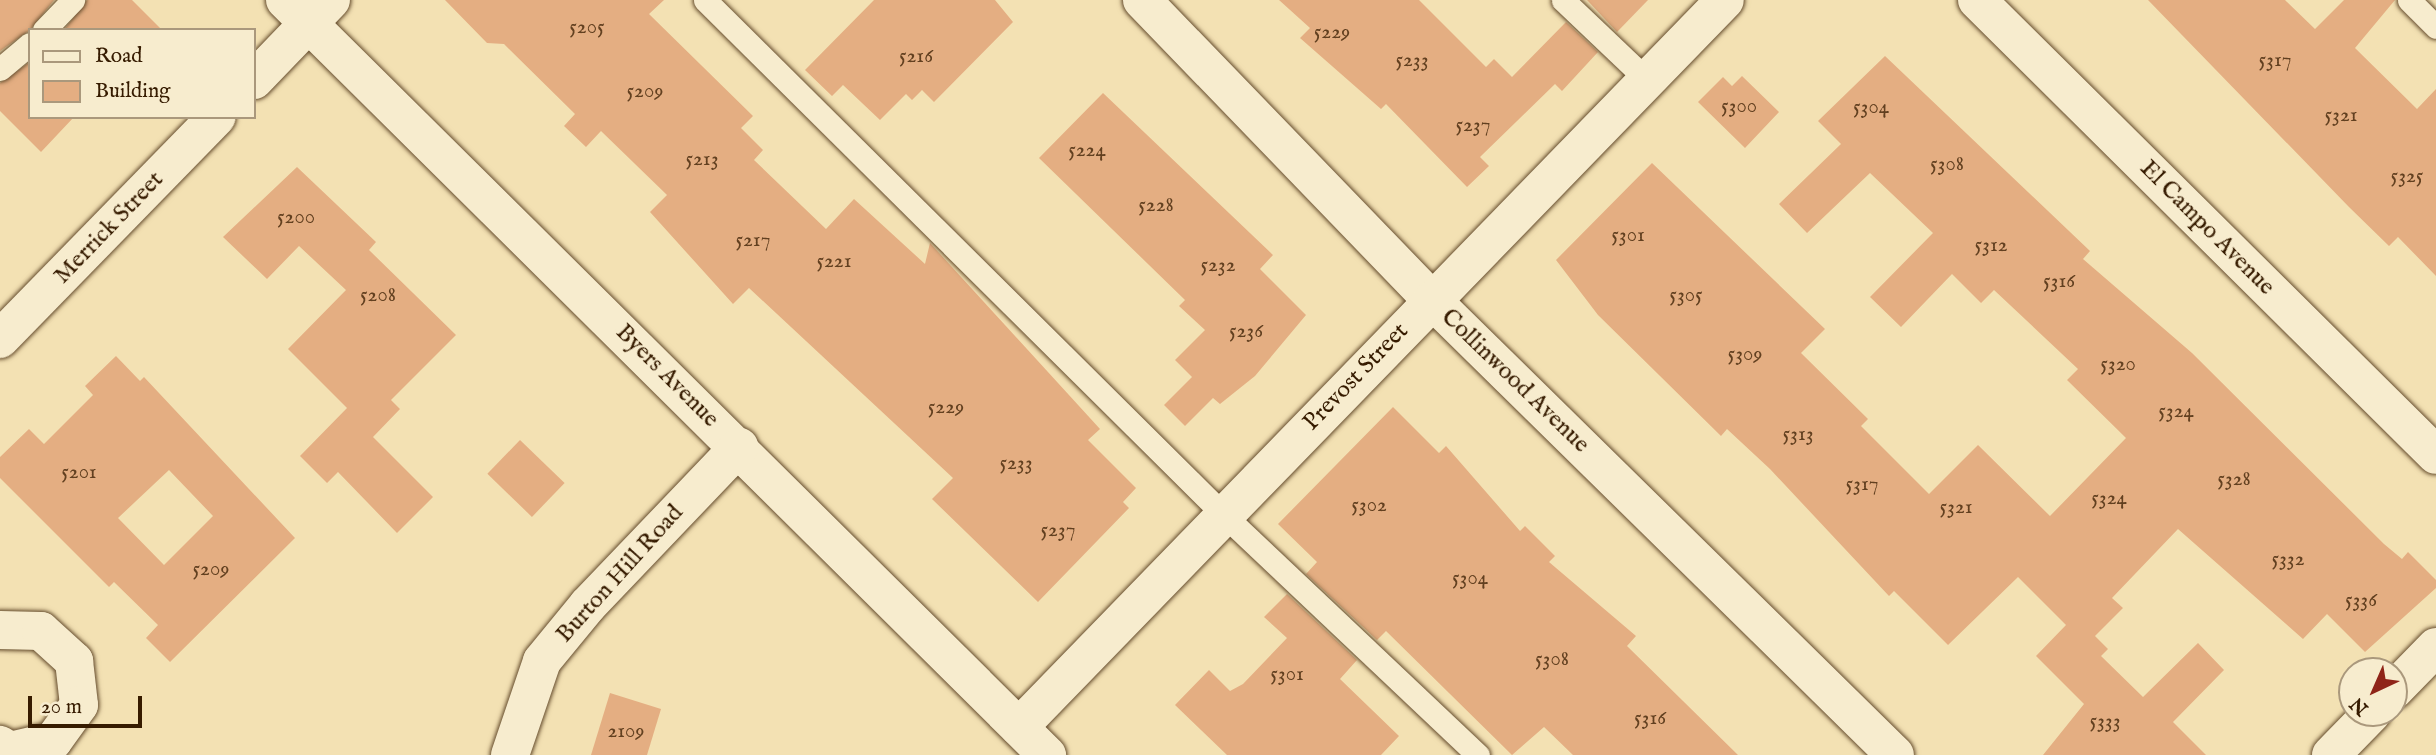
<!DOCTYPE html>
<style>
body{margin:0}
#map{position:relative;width:2436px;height:755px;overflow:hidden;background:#f3e1b3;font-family:"IM FELL English",serif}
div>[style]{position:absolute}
.building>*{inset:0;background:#e4ae82;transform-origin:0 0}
.roads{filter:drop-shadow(0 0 2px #654c2d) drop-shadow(0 0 2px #654c2d)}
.service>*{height:23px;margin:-11.5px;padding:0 11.5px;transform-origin:11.5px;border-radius:11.5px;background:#f7ecce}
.minor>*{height:38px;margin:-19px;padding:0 19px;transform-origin:19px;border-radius:19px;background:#f7ecce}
.tertiary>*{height:38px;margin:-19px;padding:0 19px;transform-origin:19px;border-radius:19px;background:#f7ecce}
span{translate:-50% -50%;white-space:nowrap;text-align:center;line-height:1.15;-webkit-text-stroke:5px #f7ecce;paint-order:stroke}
.number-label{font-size:21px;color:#624020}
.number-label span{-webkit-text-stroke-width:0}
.street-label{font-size:24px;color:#361b00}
.legend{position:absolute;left:28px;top:28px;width:228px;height:91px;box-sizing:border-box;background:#f7ecce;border:2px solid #aa987c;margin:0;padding:9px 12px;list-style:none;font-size:21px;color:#361b00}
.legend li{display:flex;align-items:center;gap:14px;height:35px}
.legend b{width:35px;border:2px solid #aa987c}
.north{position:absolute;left:2338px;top:657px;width:70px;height:70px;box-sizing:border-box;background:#f7ecce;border:2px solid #aa987c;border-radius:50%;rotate:224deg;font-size:19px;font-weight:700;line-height:28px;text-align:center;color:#361b00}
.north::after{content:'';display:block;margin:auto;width:24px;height:32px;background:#8f2418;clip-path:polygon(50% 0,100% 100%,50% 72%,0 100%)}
.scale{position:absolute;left:28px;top:696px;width:114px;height:32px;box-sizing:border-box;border:4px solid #361b00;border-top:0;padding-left:9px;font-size:21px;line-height:24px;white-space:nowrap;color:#361b00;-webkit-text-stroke:5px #f7ecce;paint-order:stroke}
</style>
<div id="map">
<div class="building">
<div style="clip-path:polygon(0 0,54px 0,30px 30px,0 51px)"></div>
<div style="clip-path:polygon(87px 0,132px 0,162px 30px,64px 30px)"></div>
<div style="clip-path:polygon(445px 0,664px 0,649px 14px,753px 116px,741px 128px,763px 150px,754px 160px,826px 229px,854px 199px,925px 264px,930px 243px,1100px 429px,1088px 440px,1136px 488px,1123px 502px,1129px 508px,1038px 602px,932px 499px,953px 478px,749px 288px,733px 304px,650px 212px,667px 195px,601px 131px,586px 147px,564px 126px,575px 114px,504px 44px,487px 43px)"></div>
<div style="clip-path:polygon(874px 0,995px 0,1013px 22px,934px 102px,922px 90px,912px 100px,906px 94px,880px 120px,843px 85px,832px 96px,805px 70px)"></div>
<div style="clip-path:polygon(1279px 0,1419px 0,1486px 67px,1494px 59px,1512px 77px,1566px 22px,1598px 52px,1562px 91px,1555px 84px,1480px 157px,1489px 166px,1467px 187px,1386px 104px,1381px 109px,1300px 38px,1310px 28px)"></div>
<div style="clip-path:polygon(1587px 0,1648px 0,1617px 32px)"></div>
<div style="clip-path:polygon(2148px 0,2285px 0,2315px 29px,2344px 0,2395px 0,2355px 48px,2417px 109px,2436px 89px,2436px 276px,2398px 237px,2389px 246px,2349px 207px)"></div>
<div style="clip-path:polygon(1885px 56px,2090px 251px,2083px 259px,2192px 353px,2384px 544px,2402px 559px,2408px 552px,2436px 580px,2436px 588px,2365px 652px,2327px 614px,2303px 639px,2178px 529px,2112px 598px,2123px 608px,2095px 636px,2108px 649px,2101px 656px,2143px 697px,2198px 643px,2224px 670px,2173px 722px,2206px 755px,2043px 755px,2084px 704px,2036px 656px,2066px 625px,2018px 577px,1948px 645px,1894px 591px,1889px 596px,1770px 469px,1727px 429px,1721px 436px,1598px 315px,1556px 260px,1652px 163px,1825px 329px,1801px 353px,1868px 419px,1861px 426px,1929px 494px,1978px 445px,2050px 516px,2126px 438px,2067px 380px,2078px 369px,1994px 290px,1981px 303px,1952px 274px,1901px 327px,1870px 297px,1933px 233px,1870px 173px,1807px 233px,1779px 204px,1841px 144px,1818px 121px)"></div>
<div style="clip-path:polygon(30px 62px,30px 117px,74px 117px,41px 152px,0 111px,0 83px)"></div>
<div style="clip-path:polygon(1742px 76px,1779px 112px,1745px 148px,1698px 102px,1723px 77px,1732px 86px)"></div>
<div style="clip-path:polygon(1103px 93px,1273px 255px,1260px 269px,1306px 315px,1255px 376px,1220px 404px,1213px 398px,1185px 426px,1164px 405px,1192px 377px,1175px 360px,1205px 330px,1179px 306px,1185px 300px,1039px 158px)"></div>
<div style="clip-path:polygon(297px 167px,376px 242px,369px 250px,456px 335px,391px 400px,400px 409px,373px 437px,433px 497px,397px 533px,338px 472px,327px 483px,300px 456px,347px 408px,288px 349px,346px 290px,299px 246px,267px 279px,223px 237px)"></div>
<div style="clip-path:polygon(evenodd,116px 356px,140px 381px,144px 377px,295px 538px,170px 662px,146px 638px,158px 625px,114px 582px,109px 587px,0 478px,0 457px,29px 429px,44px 444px,93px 395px,85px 386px,116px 356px,169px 470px,213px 516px,164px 565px,118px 518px,169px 470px)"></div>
<div style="clip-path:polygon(1393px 407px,1439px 453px,1446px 446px,1520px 531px,1525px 526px,1555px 556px,1549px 562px,1636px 636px,1627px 646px,1738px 755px,1573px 755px,1544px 727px,1512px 755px,1386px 631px,1377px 640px,1306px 574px,1317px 562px,1278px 524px)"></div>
<div style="left:520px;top:440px;width:62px;height:47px;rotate:44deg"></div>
<div style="clip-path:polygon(1287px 594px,1357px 660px,1340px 679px,1399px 736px,1381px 755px,1227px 755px,1175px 705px,1209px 670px,1230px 691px,1243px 684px,1287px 638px,1264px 617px)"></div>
<div style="clip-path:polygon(610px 693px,661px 709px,647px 755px,591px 755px)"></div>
</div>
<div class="roads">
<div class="service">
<div style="left:705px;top:0;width:730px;rotate:44.78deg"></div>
<div style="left:1223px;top:514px;width:351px;rotate:43.4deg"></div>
<div style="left:1563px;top:0;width:116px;rotate:43.6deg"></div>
<div style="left:2409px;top:0;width:38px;rotate:45deg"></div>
<div style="left:44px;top:30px;width:42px;rotate:-46deg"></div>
<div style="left:0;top:69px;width:39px;rotate:-40deg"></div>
</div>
<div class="minor">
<div style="left:1142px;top:0;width:417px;rotate:46deg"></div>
<div style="left:1432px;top:300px;width:649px;rotate:44.5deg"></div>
<div style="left:1977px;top:0;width:646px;rotate:44.75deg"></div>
<div style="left:0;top:630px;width:41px;rotate:1.4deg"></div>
<div style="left:41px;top:631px;width:45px;rotate:42.3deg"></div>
<div style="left:74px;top:661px;width:44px;rotate:83.5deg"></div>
<div style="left:79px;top:705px;width:44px;rotate:125.8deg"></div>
<div style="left:53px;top:741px;width:44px;rotate:166.9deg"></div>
<div style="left:10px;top:751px;width:12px;rotate:-149deg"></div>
<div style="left:2394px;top:690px;width:60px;rotate:-45.7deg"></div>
<div style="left:1019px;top:727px;width:1013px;rotate:-45.84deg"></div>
<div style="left:2331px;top:755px;width:59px;rotate:-45.7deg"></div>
</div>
<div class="tertiary">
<div style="left:285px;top:0;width:1073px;rotate:44.74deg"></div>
<div style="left:254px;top:80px;width:111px;rotate:-46.1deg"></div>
<div style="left:0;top:339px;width:310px;rotate:-45.7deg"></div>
<div style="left:510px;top:755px;width:99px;rotate:-71.2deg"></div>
<div style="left:542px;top:661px;width:72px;rotate:-50.6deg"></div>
<div style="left:588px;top:605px;width:219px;rotate:-46.3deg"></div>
</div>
</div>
<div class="number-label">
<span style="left:587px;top:28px">5205</span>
<span style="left:1332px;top:33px">5229</span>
<span style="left:916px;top:57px">5216</span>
<span style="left:1412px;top:61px">5233</span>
<span style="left:2275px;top:61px">5317</span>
<span style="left:645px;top:92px">5209</span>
<span style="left:1739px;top:107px">5300</span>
<span style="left:1871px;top:108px">5304</span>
<span style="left:2341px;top:116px">5321</span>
<span style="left:1473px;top:126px">5237</span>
<span style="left:1087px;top:151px">5224</span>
<span style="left:702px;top:160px">5213</span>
<span style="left:1947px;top:165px">5308</span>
<span style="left:2407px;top:177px">5325</span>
<span style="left:1156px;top:206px">5228</span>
<span style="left:296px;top:218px">5200</span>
<span style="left:1628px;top:236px">5301</span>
<span style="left:753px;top:241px">5217</span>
<span style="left:1991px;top:246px">5312</span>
<span style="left:834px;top:262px">5221</span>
<span style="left:1218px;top:266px">5232</span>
<span style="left:2059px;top:282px">5316</span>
<span style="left:378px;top:296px">5208</span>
<span style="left:1686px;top:296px">5305</span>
<span style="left:1246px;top:332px">5236</span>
<span style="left:1745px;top:355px">5309</span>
<span style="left:2118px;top:365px">5320</span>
<span style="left:946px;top:408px">5229</span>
<span style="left:2176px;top:412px">5324</span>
<span style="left:1798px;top:435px">5313</span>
<span style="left:1016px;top:464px">5233</span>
<span style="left:79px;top:473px">5201</span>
<span style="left:2234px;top:480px">5328</span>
<span style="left:1862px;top:485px">5317</span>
<span style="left:2109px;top:499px">5324</span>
<span style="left:1369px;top:506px">5302</span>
<span style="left:1956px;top:508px">5321</span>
<span style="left:1058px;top:531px">5237</span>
<span style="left:2288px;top:560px">5332</span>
<span style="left:211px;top:570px">5209</span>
<span style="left:1470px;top:579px">5304</span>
<span style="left:2361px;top:601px">5336</span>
<span style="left:1552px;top:660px">5308</span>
<span style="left:1287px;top:675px">5301</span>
<span style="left:1650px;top:719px">5316</span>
<span style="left:2105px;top:722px">5333</span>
<span style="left:626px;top:732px">2109</span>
</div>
<div class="street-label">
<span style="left:109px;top:228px;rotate:-46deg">Merrick Street</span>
<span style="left:2207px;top:228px;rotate:45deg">El Campo Avenue</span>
<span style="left:667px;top:376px;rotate:45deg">Byers Avenue</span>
<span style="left:1356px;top:377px;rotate:-46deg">Prevost Street</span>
<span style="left:1515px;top:381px;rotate:44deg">Collinwood Avenue</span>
<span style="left:620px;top:574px;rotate:-48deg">Burton Hill Road</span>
</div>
<ul class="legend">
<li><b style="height:9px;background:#f7ecce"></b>Road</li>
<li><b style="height:19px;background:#e4ae82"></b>Building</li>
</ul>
<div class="north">N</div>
<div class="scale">20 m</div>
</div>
